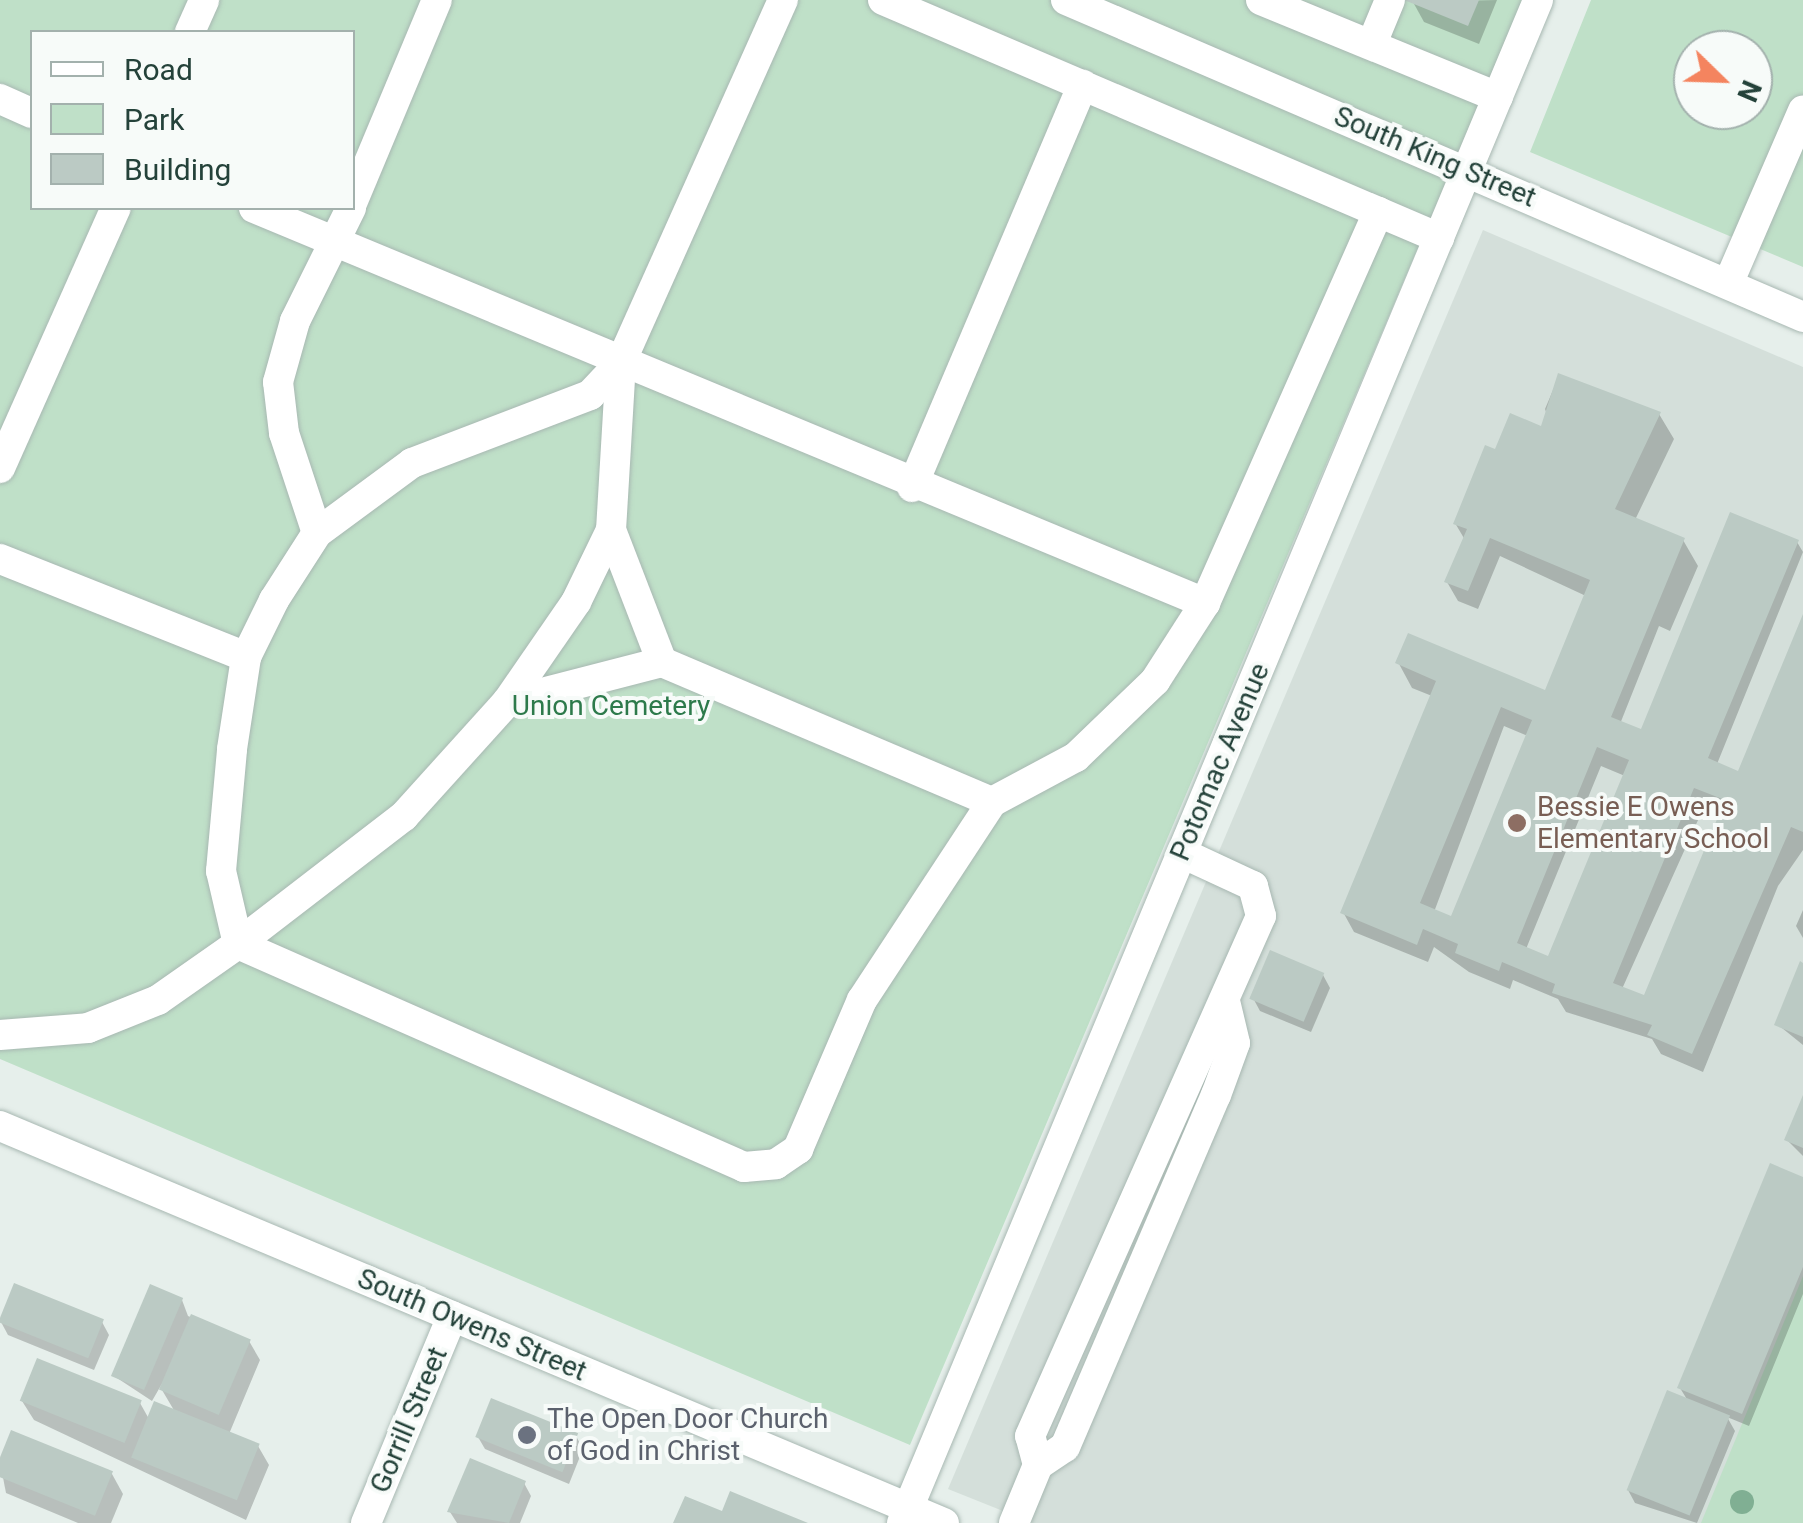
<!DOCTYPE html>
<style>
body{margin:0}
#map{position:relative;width:1803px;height:1523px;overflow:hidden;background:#e6efeb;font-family:Roboto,sans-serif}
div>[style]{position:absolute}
.built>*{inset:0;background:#d4dfda}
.green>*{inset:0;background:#bfe0c8}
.shadow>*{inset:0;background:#0003}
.building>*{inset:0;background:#bbcac4;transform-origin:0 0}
.roads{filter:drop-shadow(0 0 2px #a8b8b2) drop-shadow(0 0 2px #a8b8b2)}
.minor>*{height:30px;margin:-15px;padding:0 15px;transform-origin:15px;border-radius:15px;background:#fff}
.trees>*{width:24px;height:24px;margin:-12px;border-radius:50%;background:#80af93}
.dots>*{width:28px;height:28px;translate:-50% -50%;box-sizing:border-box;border:5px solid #f7fbf9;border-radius:50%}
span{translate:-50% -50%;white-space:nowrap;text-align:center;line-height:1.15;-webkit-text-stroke:8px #f7fbf9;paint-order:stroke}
.street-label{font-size:28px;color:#24423a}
.park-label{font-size:28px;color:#2d7a4b}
.education-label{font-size:28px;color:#785e54}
.left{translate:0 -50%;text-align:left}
.worship-label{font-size:28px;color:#5b616d}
.legend{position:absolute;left:30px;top:30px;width:325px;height:180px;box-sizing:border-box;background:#f7fbf9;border:2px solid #a3b1ad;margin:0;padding:12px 18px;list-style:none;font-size:30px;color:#24423a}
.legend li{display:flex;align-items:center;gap:20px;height:50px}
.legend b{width:50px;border:2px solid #a3b1ad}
.north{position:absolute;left:1673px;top:30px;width:100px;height:100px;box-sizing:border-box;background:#f7fbf9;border:2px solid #a3b1ad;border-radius:50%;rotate:113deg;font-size:28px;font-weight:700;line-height:40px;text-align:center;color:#24423a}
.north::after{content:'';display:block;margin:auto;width:35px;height:45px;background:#f4845f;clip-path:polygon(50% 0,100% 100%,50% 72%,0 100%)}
</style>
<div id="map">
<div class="built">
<div style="clip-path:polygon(1483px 230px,1803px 367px,1803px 1279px,1703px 1523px,1033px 1523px,948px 1489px)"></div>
</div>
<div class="green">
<div style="clip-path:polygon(evenodd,0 0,1523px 0,910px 1445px,0 1059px,0 0,32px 32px,352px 32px,352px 208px,32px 208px,32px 32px)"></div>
<div style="clip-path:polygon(evenodd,1591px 0,1803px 0,1803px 267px,1530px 152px,1591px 0,1693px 50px,1753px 50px,1753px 110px,1693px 110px,1693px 50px)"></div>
<div style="clip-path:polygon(1803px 1276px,1803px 1523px,1701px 1523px)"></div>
</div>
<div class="shadow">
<div style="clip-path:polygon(1497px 0,1479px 44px,1424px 22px,1413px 2px)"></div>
<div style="clip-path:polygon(evenodd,1559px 376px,1659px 414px,1674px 439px,1635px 520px,1683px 540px,1698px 566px,1670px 631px,1659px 626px,1620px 724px,1642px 733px,1797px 542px,1803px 552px,1717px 764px,1740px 774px,1803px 620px,1803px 850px,1778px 886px,1703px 1072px,1661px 1054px,1652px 1039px,1566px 1012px,1558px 999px,1513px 980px,1510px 989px,1469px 972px,1434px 947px,1428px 962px,1354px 932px,1343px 912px,1432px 696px,1412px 688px,1398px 662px,1551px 695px,1586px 596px,1500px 556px,1478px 609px,1458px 601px,1447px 582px,1465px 540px,1455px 523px,1496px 452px,1553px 433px,1545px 409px,1559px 376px,1504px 726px,1528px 736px,1456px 921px,1434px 912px,1504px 726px,1559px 376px,1601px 766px,1625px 776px,1549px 959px,1526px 949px,1601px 766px,1559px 376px,1703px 809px,1722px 816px,1651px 1001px,1622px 989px,1703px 809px)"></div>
<div style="clip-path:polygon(1803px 910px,1803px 938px,1796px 926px)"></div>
<div style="clip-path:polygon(1803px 965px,1803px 1045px,1777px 1024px)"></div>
<div style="clip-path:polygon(1323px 975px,1330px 988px,1311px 1032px,1260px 1011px,1253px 998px)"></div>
<div style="clip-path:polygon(1803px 1102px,1803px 1156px,1787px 1140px)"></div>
<div style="clip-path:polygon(1803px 1180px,1803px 1294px,1749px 1426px,1727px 1417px,1735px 1431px,1697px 1523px,1635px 1503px,1628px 1490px,1688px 1401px,1680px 1388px)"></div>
<div style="clip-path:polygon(182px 1300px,188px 1316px,249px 1341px,260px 1360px,229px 1434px,258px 1446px,269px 1465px,246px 1520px,34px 1420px,22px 1401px,140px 1403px,149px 1419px,175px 1412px,162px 1390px,171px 1368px,152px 1401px,114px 1376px)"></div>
<div style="clip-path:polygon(1px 1322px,102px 1322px,109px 1335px,94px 1370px,8px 1335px)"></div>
<div style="clip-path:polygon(12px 1433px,112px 1474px,123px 1494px,111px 1523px,78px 1523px,6px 1493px,0 1462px)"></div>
<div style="clip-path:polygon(576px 1436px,583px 1449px,569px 1484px,485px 1449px,478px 1437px)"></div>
<div style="clip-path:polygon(524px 1483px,531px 1496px,520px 1523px,457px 1523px,450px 1512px)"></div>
</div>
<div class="building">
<div style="clip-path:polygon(1404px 0,1479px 0,1468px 26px)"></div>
<div style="clip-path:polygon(evenodd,1558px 373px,1661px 412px,1615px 509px,1685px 538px,1611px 717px,1641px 729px,1730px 512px,1799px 540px,1708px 758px,1738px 771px,1803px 614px,1803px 832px,1791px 827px,1692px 1054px,1647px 1035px,1652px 1025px,1552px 993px,1555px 984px,1502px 962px,1499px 971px,1455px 953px,1458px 944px,1423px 929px,1417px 945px,1340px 913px,1436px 681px,1395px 663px,1408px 633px,1545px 690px,1590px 580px,1490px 538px,1468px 591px,1444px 582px,1467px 529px,1453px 524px,1485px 445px,1495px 449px,1510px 413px,1541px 426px,1558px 373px,1501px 707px,1532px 720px,1451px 916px,1420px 903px,1501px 707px,1558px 373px,1597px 747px,1629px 760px,1548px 956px,1517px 943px,1597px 747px,1558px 373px,1694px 788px,1725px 800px,1644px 995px,1613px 983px,1694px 788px)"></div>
<div style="left:1270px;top:950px;width:59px;height:53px;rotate:23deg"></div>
<div style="clip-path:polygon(1800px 961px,1803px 963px,1803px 1037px,1774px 1025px)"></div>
<div style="clip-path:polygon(1803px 1095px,1803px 1148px,1784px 1140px)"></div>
<div style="clip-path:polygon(1770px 1163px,1803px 1177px,1803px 1267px,1742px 1414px,1677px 1388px)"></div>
<div style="left:14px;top:1283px;width:97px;height:42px;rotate:22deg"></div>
<div style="left:150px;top:1284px;width:36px;height:100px;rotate:23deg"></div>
<div style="left:191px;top:1314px;width:65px;height:82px;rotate:23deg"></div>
<div style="left:37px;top:1358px;width:113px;height:46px;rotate:22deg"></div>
<div style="left:1667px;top:1390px;width:68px;height:108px;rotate:22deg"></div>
<div style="left:491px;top:1398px;width:94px;height:42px;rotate:22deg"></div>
<div style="left:154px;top:1401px;width:114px;height:61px;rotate:22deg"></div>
<div style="left:11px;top:1430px;width:110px;height:48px;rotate:22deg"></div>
<div style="clip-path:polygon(470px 1458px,526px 1481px,509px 1523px,447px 1512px)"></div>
<div style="clip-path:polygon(730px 1491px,808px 1523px,673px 1523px,685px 1496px,722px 1511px)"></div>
</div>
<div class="roads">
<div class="minor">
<div style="left:883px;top:0;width:605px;rotate:23.17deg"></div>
<div style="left:1066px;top:0;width:802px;rotate:23.27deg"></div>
<div style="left:1261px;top:0;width:256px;rotate:22.3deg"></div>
<div style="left:190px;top:32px;width:35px;rotate:-66deg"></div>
<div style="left:1373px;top:41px;width:44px;rotate:-67.5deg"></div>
<div style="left:0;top:99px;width:35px;rotate:24deg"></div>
<div style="left:352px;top:203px;width:220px;rotate:-67.3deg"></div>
<div style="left:254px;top:208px;width:1030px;rotate:22.56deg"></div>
<div style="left:1205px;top:603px;width:428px;rotate:-66.1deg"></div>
<div style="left:1728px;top:284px;width:189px;rotate:-66.6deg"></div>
<div style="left:621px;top:362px;width:168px;rotate:93.4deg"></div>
<div style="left:611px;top:530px;width:80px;rotate:115.9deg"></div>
<div style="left:576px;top:602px;width:121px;rotate:124.6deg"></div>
<div style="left:507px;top:702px;width:154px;rotate:132.1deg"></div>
<div style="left:404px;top:816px;width:210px;rotate:142.4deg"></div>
<div style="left:238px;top:944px;width:75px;rotate:-103.1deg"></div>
<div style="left:221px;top:871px;width:122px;rotate:-84.8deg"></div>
<div style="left:232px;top:749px;width:93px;rotate:-81.3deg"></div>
<div style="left:246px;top:657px;width:64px;rotate:-63.8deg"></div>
<div style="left:274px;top:600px;width:80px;rotate:-57.3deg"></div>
<div style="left:317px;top:533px;width:118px;rotate:-36.4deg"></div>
<div style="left:412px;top:463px;width:191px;rotate:-20.9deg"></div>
<div style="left:590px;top:395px;width:45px;rotate:-46.8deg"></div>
<div style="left:621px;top:362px;width:397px;rotate:-65.9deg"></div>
<div style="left:0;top:468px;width:285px;rotate:-66deg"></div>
<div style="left:912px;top:487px;width:437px;rotate:-67deg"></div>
<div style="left:611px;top:530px;width:142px;rotate:68.9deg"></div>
<div style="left:317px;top:533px;width:105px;rotate:-108.3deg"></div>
<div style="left:284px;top:433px;width:51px;rotate:-96.7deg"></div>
<div style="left:278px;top:382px;width:63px;rotate:-74.4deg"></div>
<div style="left:295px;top:321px;width:126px;rotate:-63.6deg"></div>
<div style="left:0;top:559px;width:265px;rotate:21.7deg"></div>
<div style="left:507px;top:702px;width:160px;rotate:-14.5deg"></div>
<div style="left:662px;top:662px;width:358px;rotate:23deg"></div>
<div style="left:0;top:1035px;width:88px;rotate:-4.5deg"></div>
<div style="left:88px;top:1028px;width:75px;rotate:-21.8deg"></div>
<div style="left:158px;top:1000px;width:98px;rotate:-35deg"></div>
<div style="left:238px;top:944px;width:553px;rotate:23.78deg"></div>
<div style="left:744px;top:1167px;width:32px;rotate:-5deg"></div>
<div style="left:776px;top:1164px;width:27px;rotate:-34deg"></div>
<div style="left:798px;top:1149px;width:162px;rotate:-66.8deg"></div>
<div style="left:862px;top:1000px;width:237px;rotate:-56.7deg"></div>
<div style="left:992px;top:802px;width:95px;rotate:-28.2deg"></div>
<div style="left:1076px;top:757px;width:110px;rotate:-43.9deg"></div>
<div style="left:1155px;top:681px;width:93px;rotate:-57.3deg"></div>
<div style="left:0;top:1126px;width:1024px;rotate:22.81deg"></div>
<div style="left:1038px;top:1465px;width:32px;rotate:-34deg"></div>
<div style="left:1065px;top:1447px;width:383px;rotate:-66.8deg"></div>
<div style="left:1216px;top:1095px;width:55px;rotate:-69.9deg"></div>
<div style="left:1235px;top:1043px;width:43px;rotate:-103.4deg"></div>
<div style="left:366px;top:1523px;width:224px;rotate:-67.4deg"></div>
<div style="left:902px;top:1523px;width:1650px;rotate:-67.33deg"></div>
<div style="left:1014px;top:1523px;width:63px;rotate:-67.5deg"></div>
<div style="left:1038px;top:1465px;width:30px;rotate:-105deg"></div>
<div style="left:1030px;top:1436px;width:569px;rotate:-66.05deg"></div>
<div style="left:1261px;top:916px;width:31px;rotate:-105deg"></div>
<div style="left:1253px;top:886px;width:78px;rotate:-155.1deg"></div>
</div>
</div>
<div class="trees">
<div style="left:1742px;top:1502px"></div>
</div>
<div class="dots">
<div style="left:1517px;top:823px;background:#8d6e63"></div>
<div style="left:527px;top:1435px;background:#6b7280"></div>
</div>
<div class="street-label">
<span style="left:1435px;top:157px;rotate:23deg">South King Street</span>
<span style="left:1220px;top:762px;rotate:-67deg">Potomac Avenue</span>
<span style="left:472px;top:1325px;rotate:23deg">South Owens Street</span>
<span style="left:409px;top:1420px;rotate:-67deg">Gorrill Street</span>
</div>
<div class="park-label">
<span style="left:611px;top:706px">Union Cemetery</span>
</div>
<div class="education-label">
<span class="left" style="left:1537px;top:823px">Bessie E Owens<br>Elementary School</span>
</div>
<div class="worship-label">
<span class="left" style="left:547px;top:1435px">The Open Door Church<br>of God in Christ</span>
</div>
<ul class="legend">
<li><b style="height:12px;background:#fff"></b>Road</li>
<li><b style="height:28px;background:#bfe0c8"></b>Park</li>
<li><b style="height:28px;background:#bbcac4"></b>Building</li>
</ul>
<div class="north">N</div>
</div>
